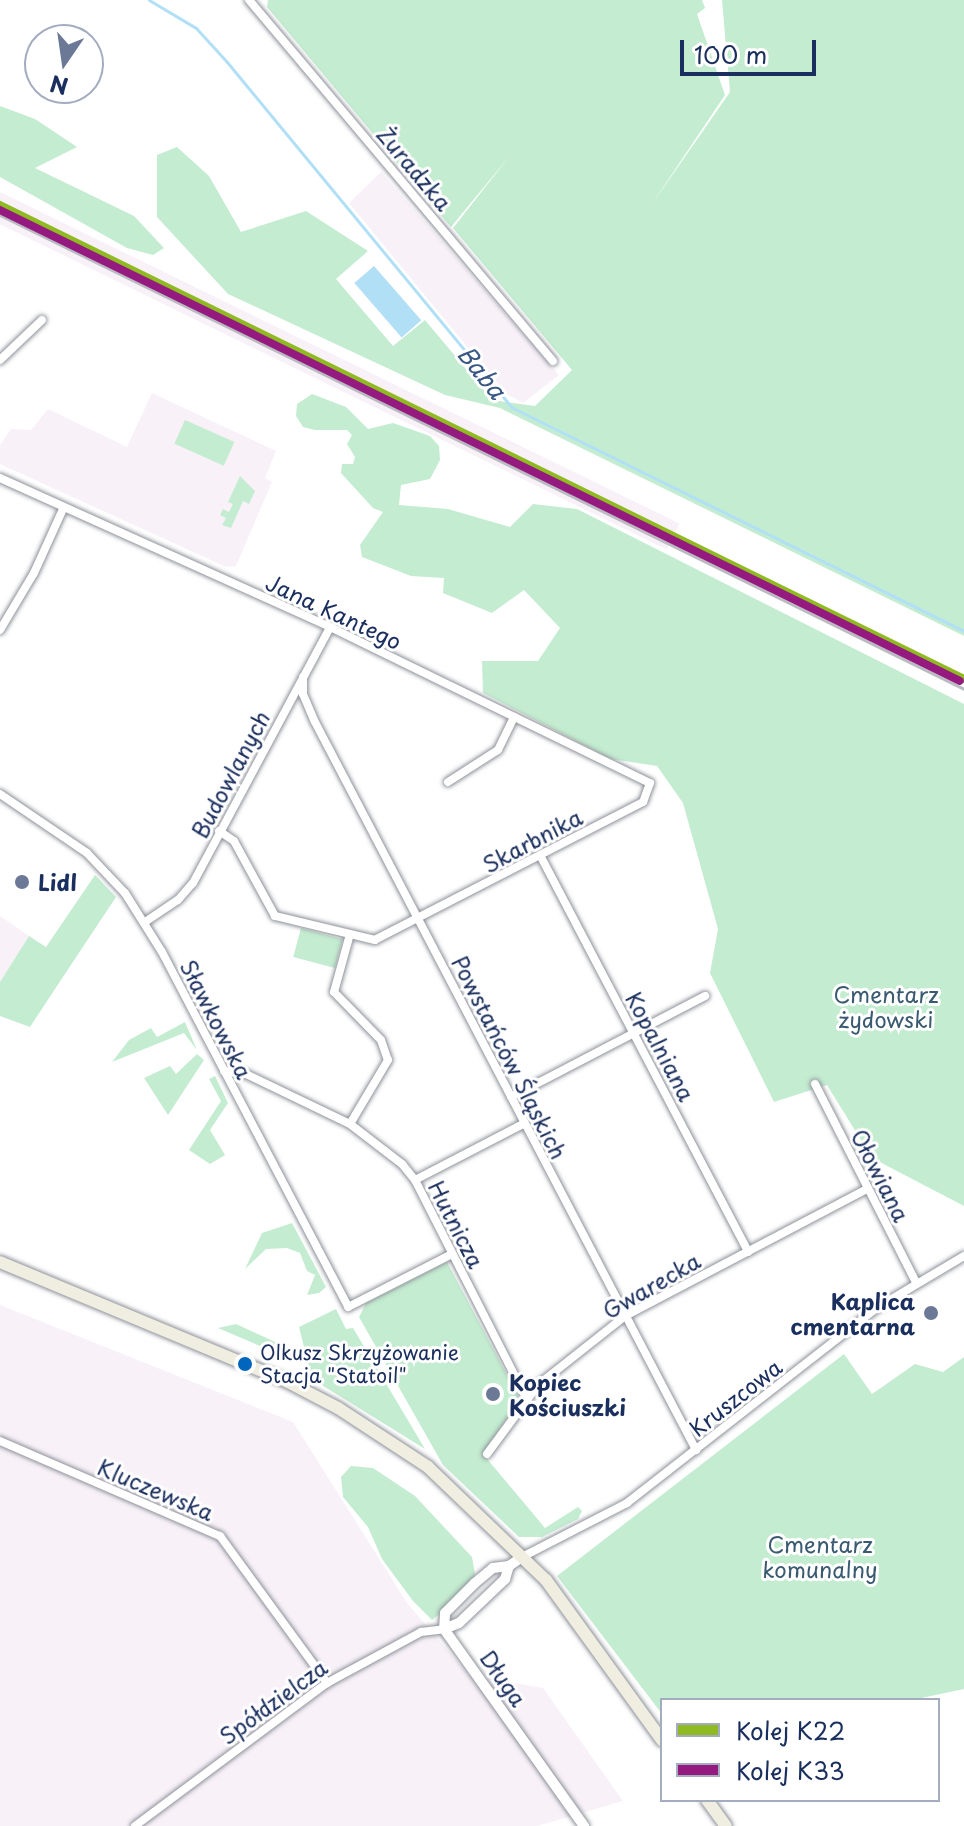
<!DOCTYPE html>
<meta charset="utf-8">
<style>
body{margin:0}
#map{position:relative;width:964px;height:1826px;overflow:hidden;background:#fff;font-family:"Playpen Sans",sans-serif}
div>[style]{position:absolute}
.built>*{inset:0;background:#f8f1f8;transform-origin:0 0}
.green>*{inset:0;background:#c4ecd1;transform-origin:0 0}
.water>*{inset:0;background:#b1e0f6;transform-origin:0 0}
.stream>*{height:3px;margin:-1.5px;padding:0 1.5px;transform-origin:1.5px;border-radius:1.5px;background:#b1e0f6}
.roads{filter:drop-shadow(0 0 2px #8e929a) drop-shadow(0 0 2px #8e929a)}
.minor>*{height:8px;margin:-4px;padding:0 4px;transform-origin:4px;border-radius:4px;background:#fff}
.tertiary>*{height:10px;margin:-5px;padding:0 5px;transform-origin:5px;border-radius:5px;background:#fff}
.primary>*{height:12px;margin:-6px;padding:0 6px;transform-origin:6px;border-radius:6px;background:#f0ede1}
.rail>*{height:3px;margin:-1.5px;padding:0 1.5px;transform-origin:1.5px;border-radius:1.5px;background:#b9bcc1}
.rail-1>*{height:8px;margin:-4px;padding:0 4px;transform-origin:4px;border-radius:4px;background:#8fba22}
.rail-2>*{height:8px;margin:-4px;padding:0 4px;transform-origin:4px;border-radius:4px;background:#951a80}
.dots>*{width:22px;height:22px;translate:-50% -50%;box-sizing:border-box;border:4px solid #fff;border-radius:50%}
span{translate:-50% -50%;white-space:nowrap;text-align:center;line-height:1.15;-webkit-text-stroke:6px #fff;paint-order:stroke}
.bus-label{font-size:20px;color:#1b2f5e}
.left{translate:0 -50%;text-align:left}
.street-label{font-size:22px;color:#1b2f5e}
.poi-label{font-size:22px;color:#1b2f5e;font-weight:700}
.right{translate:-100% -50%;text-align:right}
.park-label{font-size:22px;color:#395a71}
.water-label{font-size:24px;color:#385883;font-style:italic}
.legend{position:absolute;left:660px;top:1698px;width:280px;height:104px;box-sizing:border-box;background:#fff;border:2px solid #a4acbf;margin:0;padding:10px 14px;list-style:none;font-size:24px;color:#1b2f5e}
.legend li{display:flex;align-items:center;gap:16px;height:40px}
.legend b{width:40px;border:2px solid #a4acbf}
.north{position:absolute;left:24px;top:24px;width:80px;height:80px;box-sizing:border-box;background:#fff;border:2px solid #a4acbf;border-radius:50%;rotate:193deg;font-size:22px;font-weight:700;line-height:32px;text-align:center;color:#1b2f5e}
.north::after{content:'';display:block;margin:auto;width:28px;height:36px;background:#6b7896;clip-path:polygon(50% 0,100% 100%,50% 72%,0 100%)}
.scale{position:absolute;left:680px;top:40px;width:136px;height:36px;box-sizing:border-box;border:4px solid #1b2f5e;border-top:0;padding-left:10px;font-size:24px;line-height:28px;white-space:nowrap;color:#1b2f5e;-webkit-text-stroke:6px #fff;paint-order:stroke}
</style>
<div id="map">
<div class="built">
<div style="clip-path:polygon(381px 172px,559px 375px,523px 403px,505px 393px,349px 203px)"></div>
<div style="left:0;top:192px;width:756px;height:29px;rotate:26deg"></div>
<div style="clip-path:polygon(152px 393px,276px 451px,265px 478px,272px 482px,236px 566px,226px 567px,0 464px,0 445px,11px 429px,31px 430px,48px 409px,127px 447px)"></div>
<div style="clip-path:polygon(0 916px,29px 936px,0 982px)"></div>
<div style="clip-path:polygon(0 1305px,293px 1422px,407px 1603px,469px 1675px,543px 1688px,623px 1801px,537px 1826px,0 1826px)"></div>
</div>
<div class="green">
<div style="clip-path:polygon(268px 0,702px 0,705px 8px,697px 14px,725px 95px,650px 207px,730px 92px,722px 0,964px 0,964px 636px,500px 408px,445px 395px,228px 294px,157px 217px,157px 155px,177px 147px,209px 176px,241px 232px,306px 211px,368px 251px,336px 279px,393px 346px,425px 320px,492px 400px,535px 406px,572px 370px,453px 228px,512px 153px,451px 227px,267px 7px)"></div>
<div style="clip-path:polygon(0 106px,35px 119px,77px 147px,35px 168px,134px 216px,164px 248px,153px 255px,127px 248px,0 177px)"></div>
<div style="clip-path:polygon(312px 394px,346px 407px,368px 429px,393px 423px,430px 436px,439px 446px,440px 460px,430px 479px,401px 485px,399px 505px,448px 509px,510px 527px,533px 504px,577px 509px,964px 704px,964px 1206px,872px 1158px,827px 1085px,774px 1102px,710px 973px,718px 929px,683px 803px,657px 766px,611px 759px,483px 693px,482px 661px,538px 661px,560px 628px,524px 590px,492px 613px,443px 593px,444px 578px,411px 576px,362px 557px,360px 545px,383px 512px,373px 508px,341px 473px,342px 464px,353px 464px,355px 457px,347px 444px,352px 435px,347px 430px,315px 430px,303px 427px,296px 416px,297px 404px)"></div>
<div style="left:185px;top:420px;width:54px;height:26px;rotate:24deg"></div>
<div style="clip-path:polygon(240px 476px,255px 491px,249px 504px,243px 501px,231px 528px,222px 525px,226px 518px,220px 515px,223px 509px,229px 512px,233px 504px,228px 502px)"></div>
<div style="clip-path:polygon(95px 875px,116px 897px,57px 986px,30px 1027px,0 1016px,0 982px,29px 936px,46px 947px)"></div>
<div style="left:301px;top:928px;width:43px;height:30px;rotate:15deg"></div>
<div style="clip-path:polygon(185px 1022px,197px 1050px,184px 1033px,112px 1062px,129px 1040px,151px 1028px,157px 1037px)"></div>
<div style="clip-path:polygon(197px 1054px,204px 1060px,168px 1115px,144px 1078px,170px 1066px,176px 1074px)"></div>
<div style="clip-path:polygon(215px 1076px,228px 1103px,210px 1130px,225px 1155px,210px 1164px,189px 1150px,221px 1101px,209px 1079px)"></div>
<div style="clip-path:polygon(292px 1223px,326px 1287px,319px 1293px,307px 1295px,315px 1275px,307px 1271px,300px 1253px,287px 1248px,266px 1249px,245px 1269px,262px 1233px)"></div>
<div style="clip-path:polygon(447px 1262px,520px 1399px,483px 1454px,545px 1528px,578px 1507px,582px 1511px,578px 1519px,542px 1537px,519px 1537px,443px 1465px,359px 1317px,366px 1303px)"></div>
<div style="clip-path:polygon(336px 1309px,346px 1329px,353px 1328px,425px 1449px,312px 1379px,299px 1327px)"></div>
<div style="clip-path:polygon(236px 1324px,288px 1348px,295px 1361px,218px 1328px)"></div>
<div style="clip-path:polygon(844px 1354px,872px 1394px,915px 1364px,943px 1372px,964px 1357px,964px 1689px,912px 1700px,662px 1700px,662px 1714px,557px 1576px)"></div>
<div style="clip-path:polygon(351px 1466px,373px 1468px,415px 1496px,472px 1557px,475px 1574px,466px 1592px,432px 1620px,413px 1601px,382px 1559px,368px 1527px,343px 1497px,341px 1477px)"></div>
</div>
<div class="water">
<div style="left:374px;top:266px;width:72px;height:26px;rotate:49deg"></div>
</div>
<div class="stream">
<div style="left:149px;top:0;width:55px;rotate:30.8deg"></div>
<div style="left:196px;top:28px;width:46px;rotate:47.6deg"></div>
<div style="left:227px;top:62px;width:447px;rotate:50.5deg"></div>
<div style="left:511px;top:407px;width:505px;rotate:26.31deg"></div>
</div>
<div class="roads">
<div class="minor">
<div style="left:249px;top:0;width:472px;rotate:49.9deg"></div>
<div style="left:0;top:360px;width:58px;rotate:-43.6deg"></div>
<div style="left:0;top:478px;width:362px;rotate:24.3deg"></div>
<div style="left:330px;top:627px;width:356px;rotate:26deg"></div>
<div style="left:650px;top:783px;width:20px;rotate:110deg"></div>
<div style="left:643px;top:802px;width:301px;rotate:152.8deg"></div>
<div style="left:375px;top:940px;width:103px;rotate:-166.5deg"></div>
<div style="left:275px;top:916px;width:85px;rotate:-118.7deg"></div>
<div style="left:234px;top:841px;width:18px;rotate:-146deg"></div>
<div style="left:0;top:630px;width:66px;rotate:-59.2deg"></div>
<div style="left:34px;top:573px;width:72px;rotate:-65.6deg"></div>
<div style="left:303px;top:677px;width:17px;rotate:90deg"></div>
<div style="left:303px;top:694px;width:30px;rotate:67deg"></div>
<div style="left:315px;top:722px;width:822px;rotate:62.37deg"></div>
<div style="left:448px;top:782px;width:59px;rotate:-32.6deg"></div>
<div style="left:498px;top:750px;width:37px;rotate:-64deg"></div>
<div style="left:0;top:794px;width:105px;rotate:34.1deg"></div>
<div style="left:87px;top:853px;width:55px;rotate:46.5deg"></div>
<div style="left:125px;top:893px;width:70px;rotate:57.9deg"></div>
<div style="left:162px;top:952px;width:401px;rotate:62.3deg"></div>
<div style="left:348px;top:1307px;width:117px;rotate:-27deg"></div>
<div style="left:541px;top:857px;width:446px;rotate:62.3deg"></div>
<div style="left:145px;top:922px;width:40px;rotate:-34deg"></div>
<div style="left:178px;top:900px;width:23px;rotate:-49deg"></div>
<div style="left:193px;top:883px;width:290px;rotate:-61.8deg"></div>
<div style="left:350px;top:934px;width:60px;rotate:105.4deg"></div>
<div style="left:334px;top:992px;width:67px;rotate:45.6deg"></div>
<div style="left:381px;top:1040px;width:21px;rotate:71deg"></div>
<div style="left:388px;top:1060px;width:74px;rotate:120.7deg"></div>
<div style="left:224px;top:1071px;width:22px;rotate:8deg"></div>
<div style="left:246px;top:1074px;width:115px;rotate:25.7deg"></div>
<div style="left:350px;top:1124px;width:66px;rotate:37.6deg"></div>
<div style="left:402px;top:1164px;width:21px;rotate:51deg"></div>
<div style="left:415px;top:1180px;width:245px;rotate:63deg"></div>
<div style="left:815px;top:1084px;width:222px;rotate:63deg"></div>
<div style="left:511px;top:1097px;width:219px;rotate:-27.5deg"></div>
<div style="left:415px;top:1180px;width:122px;rotate:-27.4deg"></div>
<div style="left:0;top:1441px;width:240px;rotate:23.4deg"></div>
<div style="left:220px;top:1536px;width:182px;rotate:53.9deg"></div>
<div style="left:487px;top:1454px;width:86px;rotate:-53.5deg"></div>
<div style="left:538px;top:1385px;width:111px;rotate:-38.4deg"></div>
<div style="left:625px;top:1316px;width:273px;rotate:-27.7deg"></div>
<div style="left:522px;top:1557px;width:118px;rotate:-27.2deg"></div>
<div style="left:627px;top:1503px;width:315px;rotate:-38deg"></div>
<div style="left:875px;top:1309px;width:104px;rotate:-30.8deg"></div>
<div style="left:135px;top:1826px;width:239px;rotate:-36.7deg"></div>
<div style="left:327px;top:1683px;width:107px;rotate:-28.5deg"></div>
<div style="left:421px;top:1632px;width:23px;rotate:-7deg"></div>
</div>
<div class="tertiary">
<div style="left:444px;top:1629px;width:242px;rotate:54.6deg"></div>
<div style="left:444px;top:1629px;width:16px;rotate:-86deg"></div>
<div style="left:445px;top:1613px;width:42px;rotate:-45deg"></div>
<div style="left:475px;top:1583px;width:23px;rotate:-40deg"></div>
<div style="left:493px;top:1568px;width:16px;rotate:-7deg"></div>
<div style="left:509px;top:1566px;width:16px;rotate:-35deg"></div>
<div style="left:444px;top:1629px;width:16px;rotate:-22deg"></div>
<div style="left:459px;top:1623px;width:64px;rotate:-43.7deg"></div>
<div style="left:505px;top:1579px;width:14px;rotate:-73deg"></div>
</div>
<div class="primary">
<div style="left:0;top:1262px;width:312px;rotate:22.6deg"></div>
<div style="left:288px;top:1382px;width:56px;rotate:27.5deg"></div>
<div style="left:338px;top:1408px;width:108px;rotate:33.2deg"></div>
<div style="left:428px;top:1467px;width:163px;rotate:43.8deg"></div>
<div style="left:546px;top:1580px;width:198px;rotate:54.1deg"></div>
<div style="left:707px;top:1800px;width:32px;rotate:54deg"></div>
</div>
</div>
<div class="rail">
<div style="left:0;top:215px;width:1074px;rotate:26.18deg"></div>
</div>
<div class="rail-1">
<div style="left:0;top:205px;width:1074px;rotate:26.18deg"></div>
</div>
<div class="rail-2">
<div style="left:0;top:210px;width:1069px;rotate:26.13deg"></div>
</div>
<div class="dots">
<div style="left:22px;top:882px;background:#6b7896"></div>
<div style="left:931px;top:1313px;background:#6b7896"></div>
<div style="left:245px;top:1364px;background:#0065bd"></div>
<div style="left:493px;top:1394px;background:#6b7896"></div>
</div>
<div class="bus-label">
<span class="left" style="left:260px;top:1364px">Olkusz Skrzyżowanie<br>Stacja "Statoil"</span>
</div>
<div class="street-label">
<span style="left:415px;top:168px;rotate:50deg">Żuradzka</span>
<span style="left:334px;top:611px;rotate:25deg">Jana Kantego</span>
<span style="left:230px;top:774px;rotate:-62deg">Budowlanych</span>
<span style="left:532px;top:840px;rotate:-28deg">Skarbnika</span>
<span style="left:217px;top:1019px;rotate:63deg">Sławkowska</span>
<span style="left:661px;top:1046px;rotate:62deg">Kopalniana</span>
<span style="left:510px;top:1057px;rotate:63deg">Powstańców Śląskich</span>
<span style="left:881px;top:1175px;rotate:63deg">Ołowiana</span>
<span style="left:457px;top:1224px;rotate:63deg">Hutnicza</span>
<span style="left:651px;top:1285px;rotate:-30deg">Gwarecka</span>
<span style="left:735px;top:1397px;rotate:-38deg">Kruszcowa</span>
<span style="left:156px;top:1489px;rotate:23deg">Kluczewska</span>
<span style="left:504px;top:1678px;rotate:55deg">Długa</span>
<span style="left:273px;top:1701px;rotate:-36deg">Spółdzielcza</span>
</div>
<div class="poi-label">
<span class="left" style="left:38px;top:882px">Lidl</span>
<span class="right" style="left:915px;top:1313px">Kaplica<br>cmentarna</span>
<span class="left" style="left:509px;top:1394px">Kopiec<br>Kościuszki</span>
</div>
<div class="park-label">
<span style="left:886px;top:1006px">Cmentarz<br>żydowski</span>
<span style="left:820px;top:1556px">Cmentarz<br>komunalny</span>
</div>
<div class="water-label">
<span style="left:482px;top:372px;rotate:51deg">Baba</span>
</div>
<ul class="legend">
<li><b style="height:10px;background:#8fba22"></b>Kolej K22</li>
<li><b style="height:10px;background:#951a80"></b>Kolej K33</li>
</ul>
<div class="north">N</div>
<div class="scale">100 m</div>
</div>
